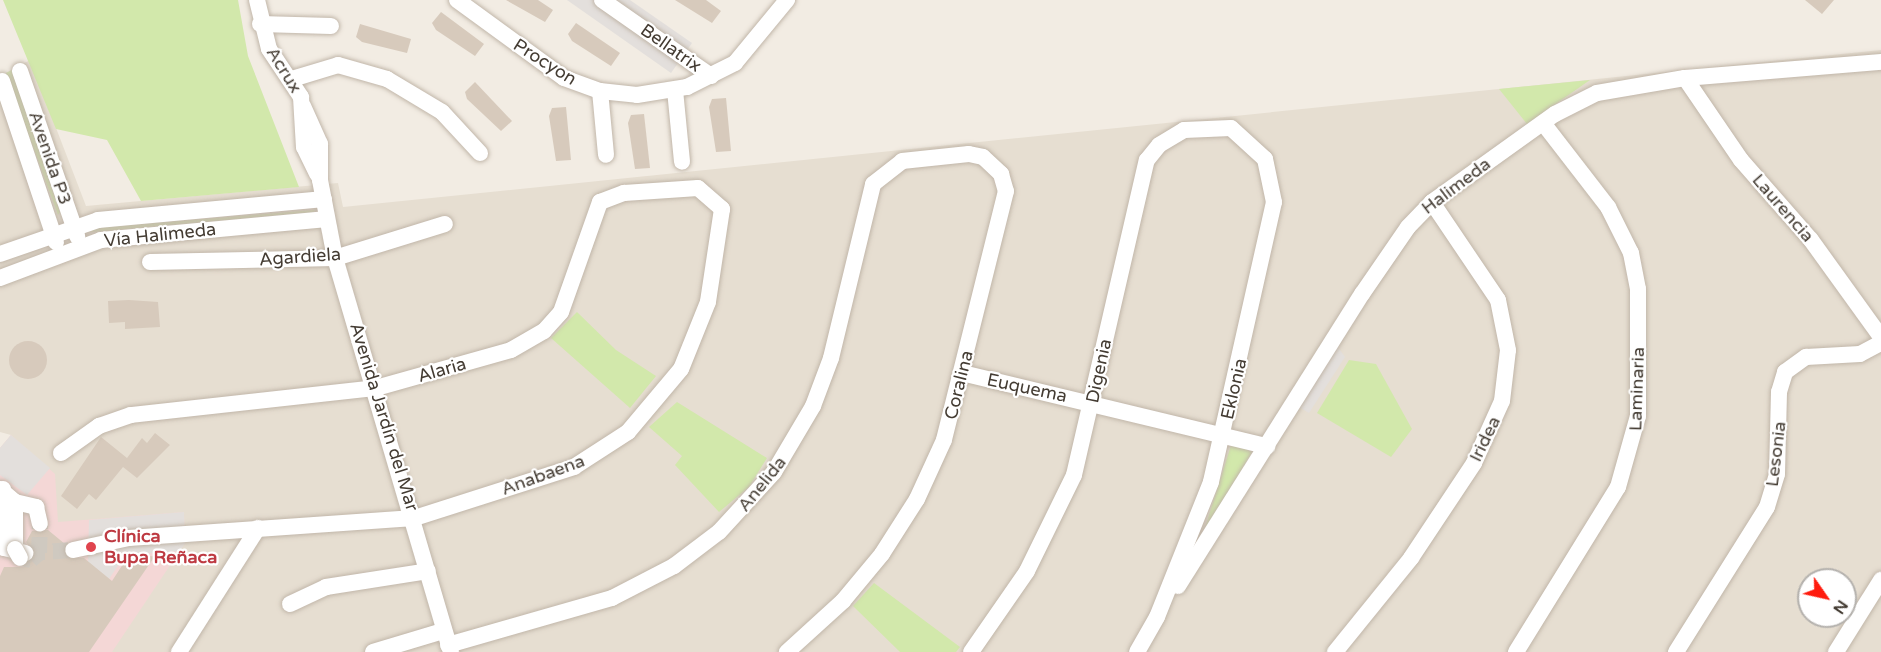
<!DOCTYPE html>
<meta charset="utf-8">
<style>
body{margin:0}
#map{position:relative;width:1881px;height:652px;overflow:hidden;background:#f2ece3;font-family:"Varela Round",sans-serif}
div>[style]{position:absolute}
.residential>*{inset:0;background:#e6ded1}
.medical>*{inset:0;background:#f4d7d6}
.green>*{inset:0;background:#d2e8ab}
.parking>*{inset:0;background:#e3dfdc}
.building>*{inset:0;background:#d7cabc}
.round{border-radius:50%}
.minor-tunnel>*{height:16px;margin-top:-8px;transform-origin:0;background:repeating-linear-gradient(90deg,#cfc9c0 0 16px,transparent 0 24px)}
.roads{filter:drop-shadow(0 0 2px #c1b6a9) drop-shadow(0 0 2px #c1b6a9)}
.minor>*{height:16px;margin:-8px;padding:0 8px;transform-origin:8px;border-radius:8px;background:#fff}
.bridges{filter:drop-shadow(0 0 2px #c1b6a9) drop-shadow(0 0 2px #c1b6a9)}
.minor-bridge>*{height:16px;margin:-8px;padding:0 8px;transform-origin:8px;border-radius:8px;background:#fff}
.dots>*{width:16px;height:16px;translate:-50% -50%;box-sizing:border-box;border:3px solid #fff;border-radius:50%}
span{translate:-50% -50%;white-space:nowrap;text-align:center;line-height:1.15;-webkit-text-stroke:4.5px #fff;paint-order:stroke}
.street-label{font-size:18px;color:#443c33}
.health-label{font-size:18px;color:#be3a42;font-weight:700}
.left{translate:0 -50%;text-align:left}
.north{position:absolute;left:1797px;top:568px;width:60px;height:60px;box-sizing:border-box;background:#fff;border:2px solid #b4b1ad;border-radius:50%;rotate:124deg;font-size:16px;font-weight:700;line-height:24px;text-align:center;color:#443c33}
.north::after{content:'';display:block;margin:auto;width:21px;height:27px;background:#ff1c0e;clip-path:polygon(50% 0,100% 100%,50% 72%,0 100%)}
</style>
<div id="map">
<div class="residential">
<div style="clip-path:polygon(evenodd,1881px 50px,1881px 652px,0 652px,0 448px,11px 435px,0 432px,0 76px,30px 60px,86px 206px,338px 183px,343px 207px,1881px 50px,1809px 580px,1845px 580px,1845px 616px,1809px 616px,1809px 580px)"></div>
</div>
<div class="medical">
<div style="clip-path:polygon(11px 435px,55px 474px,58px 522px,184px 512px,185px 543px,112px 652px,0 652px,0 448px)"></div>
</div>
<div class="green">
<div style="clip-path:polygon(3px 0,238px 0,248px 56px,299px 187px,141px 201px,107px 140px,56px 129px)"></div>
<div style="clip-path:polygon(12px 70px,60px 212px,58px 215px,6px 73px)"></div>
<div style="clip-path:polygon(1590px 80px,1527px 124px,1499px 89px)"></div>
<div style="clip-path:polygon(315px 210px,313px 212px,91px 232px,93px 228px)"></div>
<div style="clip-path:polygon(577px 312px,616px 350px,656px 376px,630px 408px,551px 338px)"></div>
<div style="clip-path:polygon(1349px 360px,1376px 364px,1412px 429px,1391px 457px,1317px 413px)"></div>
<div style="clip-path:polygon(677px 402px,767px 458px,749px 487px,719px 512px,675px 465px,682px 456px,649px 427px)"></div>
<div style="clip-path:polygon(1232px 442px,1252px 452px,1203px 534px)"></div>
<div style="clip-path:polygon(874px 583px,960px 647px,956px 652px,900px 652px,853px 606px)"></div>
</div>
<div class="parking">
<div style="clip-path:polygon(567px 0,630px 0,692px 43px,671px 73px)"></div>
<div style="clip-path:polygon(1337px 346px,1345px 357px,1309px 413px,1299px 407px)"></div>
<div style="clip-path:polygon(11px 435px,50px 468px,27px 495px,0 475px,0 448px)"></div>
<div style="clip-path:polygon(184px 512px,185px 543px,180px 551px,125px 555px,109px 579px,88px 562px,89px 520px)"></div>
</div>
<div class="building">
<div style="clip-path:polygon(506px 0,538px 0,553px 10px,545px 22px)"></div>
<div style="clip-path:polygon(675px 0,706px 0,721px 11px,712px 23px)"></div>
<div style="clip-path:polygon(1805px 0,1834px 0,1822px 14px)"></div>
<div style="clip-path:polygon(441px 12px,484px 44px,475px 56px,436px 30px,432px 23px)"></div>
<div style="clip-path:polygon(576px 23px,620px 53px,611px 66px,572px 41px,568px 34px)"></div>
<div style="clip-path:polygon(360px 24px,411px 39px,407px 53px,362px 42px,356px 37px)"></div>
<div style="clip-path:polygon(475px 82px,512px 121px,501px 131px,467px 99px,465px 92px)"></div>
<div style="clip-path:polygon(726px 98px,731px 151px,716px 152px,709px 107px,712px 99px)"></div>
<div style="clip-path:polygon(566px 107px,571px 160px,556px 161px,549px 116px,552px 108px)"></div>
<div style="clip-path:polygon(644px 114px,650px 168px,635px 169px,628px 123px,631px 115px)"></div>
<div style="clip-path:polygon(129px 300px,158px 302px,160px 327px,125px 329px,125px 322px,109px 323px,108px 301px)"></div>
<div class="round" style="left:9px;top:341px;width:38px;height:38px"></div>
<div style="clip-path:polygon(155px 433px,170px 445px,137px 478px,123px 467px,96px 500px,89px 494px,77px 509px,61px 496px,101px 437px,127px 458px,142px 438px,147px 443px)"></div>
<div style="clip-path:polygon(48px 530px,65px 544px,66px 557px,84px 558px,112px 581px,127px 558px,155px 556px,89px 652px,0 652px,0 576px,4px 567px,26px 567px,35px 555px,26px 542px,32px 531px)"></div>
</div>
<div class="minor-tunnel">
<div style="left:29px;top:553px;width:44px;rotate:-3.9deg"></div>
<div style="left:20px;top:558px;width:11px;rotate:10deg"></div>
<div style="left:31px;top:560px;width:11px;rotate:-41deg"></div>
<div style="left:39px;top:553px;width:29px;rotate:-88deg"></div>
</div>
<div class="roads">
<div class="minor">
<div style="left:257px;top:0;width:50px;rotate:76.2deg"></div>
<div style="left:269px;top:49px;width:58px;rotate:56.3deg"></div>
<div style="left:301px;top:97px;width:50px;rotate:86.6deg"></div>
<div style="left:304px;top:147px;width:30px;rotate:64deg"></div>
<div style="left:457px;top:0;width:132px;rotate:36.1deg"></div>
<div style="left:564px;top:78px;width:38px;rotate:20deg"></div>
<div style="left:600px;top:91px;width:37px;rotate:6deg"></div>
<div style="left:637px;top:95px;width:51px;rotate:-9.1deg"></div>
<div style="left:687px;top:87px;width:54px;rotate:-26.6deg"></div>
<div style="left:735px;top:63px;width:82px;rotate:-50.5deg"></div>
<div style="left:602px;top:0;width:133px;rotate:34.9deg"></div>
<div style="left:260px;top:24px;width:71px;rotate:1.6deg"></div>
<div style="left:20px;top:71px;width:175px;rotate:70.9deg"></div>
<div style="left:1685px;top:78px;width:99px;rotate:55.7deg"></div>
<div style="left:1741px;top:160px;width:106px;rotate:48.8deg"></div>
<div style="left:1811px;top:240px;width:120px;rotate:54.2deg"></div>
<div style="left:292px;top:79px;width:48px;rotate:-16.9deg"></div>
<div style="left:338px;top:65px;width:51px;rotate:15.9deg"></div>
<div style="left:387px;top:79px;width:64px;rotate:31deg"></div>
<div style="left:442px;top:112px;width:56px;rotate:47.2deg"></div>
<div style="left:2px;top:81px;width:170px;rotate:71.5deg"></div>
<div style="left:675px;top:90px;width:72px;rotate:84.4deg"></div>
<div style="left:600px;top:91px;width:64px;rotate:84.6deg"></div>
<div style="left:303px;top:106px;width:42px;rotate:65.9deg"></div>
<div style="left:320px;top:144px;width:36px;rotate:90deg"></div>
<div style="left:320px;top:180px;width:79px;rotate:79.1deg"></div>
<div style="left:335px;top:258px;width:411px;rotate:73.6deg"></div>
<div style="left:0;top:254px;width:104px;rotate:-19.1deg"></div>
<div style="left:98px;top:220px;width:227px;rotate:-5.3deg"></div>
<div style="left:150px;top:262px;width:185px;rotate:-1.2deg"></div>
<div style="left:335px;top:258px;width:115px;rotate:-17.2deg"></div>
<div style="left:0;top:278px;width:108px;rotate:-20.6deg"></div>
<div style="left:101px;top:240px;width:227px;rotate:-5.3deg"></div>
<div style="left:962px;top:373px;width:314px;rotate:13.5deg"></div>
<div style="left:61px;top:453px;width:47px;rotate:-35.4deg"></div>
<div style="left:99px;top:426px;width:34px;rotate:-19deg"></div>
<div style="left:131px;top:415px;width:246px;rotate:-6.3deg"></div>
<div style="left:376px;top:388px;width:140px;rotate:-15.7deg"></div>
<div style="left:511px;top:350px;width:38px;rotate:-30deg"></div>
<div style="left:544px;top:331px;width:25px;rotate:-48deg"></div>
<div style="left:561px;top:312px;width:117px;rotate:-70.5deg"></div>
<div style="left:600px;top:202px;width:26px;rotate:-21deg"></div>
<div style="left:624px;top:193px;width:74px;rotate:-3.9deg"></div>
<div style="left:698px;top:188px;width:32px;rotate:41deg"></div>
<div style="left:722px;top:209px;width:94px;rotate:98.6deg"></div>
<div style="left:708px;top:302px;width:72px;rotate:111.9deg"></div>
<div style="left:681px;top:369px;width:82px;rotate:130.1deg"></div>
<div style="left:628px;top:432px;width:64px;rotate:147.1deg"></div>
<div style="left:574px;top:467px;width:168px;rotate:162.3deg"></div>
<div style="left:414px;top:518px;width:286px;rotate:176deg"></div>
<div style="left:129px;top:538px;width:57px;rotate:167.9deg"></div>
<div style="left:0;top:489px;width:20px;rotate:41deg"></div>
<div style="left:15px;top:502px;width:47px;rotate:90deg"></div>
<div style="left:3px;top:489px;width:59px;rotate:89deg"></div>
<div style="left:4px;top:548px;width:22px;rotate:13deg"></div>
<div style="left:15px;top:502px;width:22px;rotate:13deg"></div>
<div style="left:36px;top:507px;width:17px;rotate:77deg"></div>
<div style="left:1178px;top:586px;width:345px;rotate:-57.8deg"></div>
<div style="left:1362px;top:294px;width:81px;rotate:-55.5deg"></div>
<div style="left:1408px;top:227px;width:35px;rotate:-46deg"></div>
<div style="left:1432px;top:202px;width:151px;rotate:-35.6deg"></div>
<div style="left:1555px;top:114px;width:47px;rotate:-26.6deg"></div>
<div style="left:1597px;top:93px;width:89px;rotate:-9.7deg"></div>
<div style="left:1685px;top:78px;width:197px;rotate:-4.7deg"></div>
<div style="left:290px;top:604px;width:40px;rotate:-25deg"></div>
<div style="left:326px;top:587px;width:103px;rotate:-8.9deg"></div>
<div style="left:448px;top:645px;width:171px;rotate:-16deg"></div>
<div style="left:612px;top:598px;width:70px;rotate:-27.3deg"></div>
<div style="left:674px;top:566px;width:56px;rotate:-37.1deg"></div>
<div style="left:719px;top:532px;width:81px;rotate:-47.5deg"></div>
<div style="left:774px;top:472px;width:77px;rotate:-59.4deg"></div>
<div style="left:813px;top:406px;width:51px;rotate:-69.4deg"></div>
<div style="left:831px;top:358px;width:179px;rotate:-76.4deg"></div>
<div style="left:873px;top:184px;width:37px;rotate:-38deg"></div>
<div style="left:902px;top:161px;width:67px;rotate:-6deg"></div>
<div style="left:969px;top:154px;width:14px;rotate:12deg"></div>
<div style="left:983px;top:157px;width:25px;rotate:43deg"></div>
<div style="left:1001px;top:174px;width:18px;rotate:74deg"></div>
<div style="left:1006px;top:191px;width:257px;rotate:104deg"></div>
<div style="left:944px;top:440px;width:65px;rotate:114.6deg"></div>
<div style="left:917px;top:499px;width:65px;rotate:122.5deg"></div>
<div style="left:882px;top:554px;width:61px;rotate:129.7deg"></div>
<div style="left:843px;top:601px;width:76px;rotate:137.7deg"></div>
<div style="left:179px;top:652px;width:147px;rotate:-57.5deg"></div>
<div style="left:373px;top:652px;width:73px;rotate:-16.7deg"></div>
<div style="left:971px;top:652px;width:98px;rotate:-55.3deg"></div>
<div style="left:1027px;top:571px;width:107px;rotate:-63.9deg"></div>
<div style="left:1074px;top:475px;width:323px;rotate:-77deg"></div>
<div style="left:1147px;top:160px;width:19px;rotate:-51deg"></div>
<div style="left:1159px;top:145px;width:29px;rotate:-31deg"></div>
<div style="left:1184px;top:130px;width:47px;rotate:-2.4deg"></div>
<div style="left:1231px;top:128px;width:46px;rotate:42.4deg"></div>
<div style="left:1265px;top:159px;width:44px;rotate:78.2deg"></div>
<div style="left:1274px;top:202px;width:287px;rotate:102.7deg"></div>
<div style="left:1211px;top:482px;width:145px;rotate:111.8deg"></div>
<div style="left:1157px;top:617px;width:40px;rotate:119.7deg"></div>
<div style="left:1335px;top:652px;width:121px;rotate:-51deg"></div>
<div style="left:1411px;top:558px;width:114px;rotate:-56.4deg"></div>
<div style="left:1474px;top:463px;width:68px;rotate:-65.7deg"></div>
<div style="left:1502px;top:401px;width:51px;rotate:-83.3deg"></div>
<div style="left:1508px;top:350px;width:51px;rotate:-101.3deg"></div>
<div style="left:1498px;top:300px;width:118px;rotate:-124deg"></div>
<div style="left:1516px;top:652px;width:194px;rotate:-58.3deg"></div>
<div style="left:1618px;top:487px;width:74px;rotate:-74.3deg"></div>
<div style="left:1638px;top:416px;width:127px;rotate:-90deg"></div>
<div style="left:1638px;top:289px;width:37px;rotate:-101deg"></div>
<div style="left:1631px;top:253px;width:51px;rotate:-116.6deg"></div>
<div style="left:1608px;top:207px;width:106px;rotate:-127.7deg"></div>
<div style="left:1676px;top:652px;width:171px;rotate:-57.9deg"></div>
<div style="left:1767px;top:507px;width:34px;rotate:-73deg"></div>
<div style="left:1777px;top:474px;width:82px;rotate:-88.6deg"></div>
<div style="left:1779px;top:392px;width:21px;rotate:-73deg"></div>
<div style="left:1785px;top:372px;width:26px;rotate:-36deg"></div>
<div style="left:1806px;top:357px;width:54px;rotate:-3.2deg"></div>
<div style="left:1860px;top:354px;width:24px;rotate:-28deg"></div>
<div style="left:1836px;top:652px;width:85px;rotate:-58deg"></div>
</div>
</div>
<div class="bridges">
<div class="minor-bridge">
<div style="left:15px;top:549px;width:10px;rotate:61deg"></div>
</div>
</div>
<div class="dots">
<div style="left:91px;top:547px;background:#e0444e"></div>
</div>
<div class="street-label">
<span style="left:671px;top:48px;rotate:35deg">Bellatrix</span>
<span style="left:545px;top:62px;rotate:32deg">Procyon</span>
<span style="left:284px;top:70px;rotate:58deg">Acrux</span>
<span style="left:50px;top:158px;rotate:71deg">Avenida P3</span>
<span style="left:1456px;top:186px;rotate:-37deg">Halimeda</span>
<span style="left:1783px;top:208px;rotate:49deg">Laurencia</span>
<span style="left:160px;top:235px;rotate:-6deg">Vía Halimeda</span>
<span style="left:300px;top:257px;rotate:-4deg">Agardiela</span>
<span style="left:442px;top:370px;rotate:-16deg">Alaria</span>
<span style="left:1099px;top:371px;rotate:-78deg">Digenia</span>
<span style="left:959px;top:385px;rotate:-76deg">Coralina</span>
<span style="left:1027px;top:388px;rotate:12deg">Euquema</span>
<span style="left:1234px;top:389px;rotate:-77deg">Eklonia</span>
<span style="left:1637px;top:389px;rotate:-88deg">Laminaria</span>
<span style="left:384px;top:417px;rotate:73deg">Avenida Jardín del Mar</span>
<span style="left:1485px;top:439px;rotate:-64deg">Iridea</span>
<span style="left:1776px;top:454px;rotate:-83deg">Lesonia</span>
<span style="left:543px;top:475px;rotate:-20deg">Anabaena</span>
<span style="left:762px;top:484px;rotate:-51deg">Anelida</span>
</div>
<div class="health-label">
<span class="left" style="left:104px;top:547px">Clínica<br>Bupa Reñaca</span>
</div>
<div class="north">N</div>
</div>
